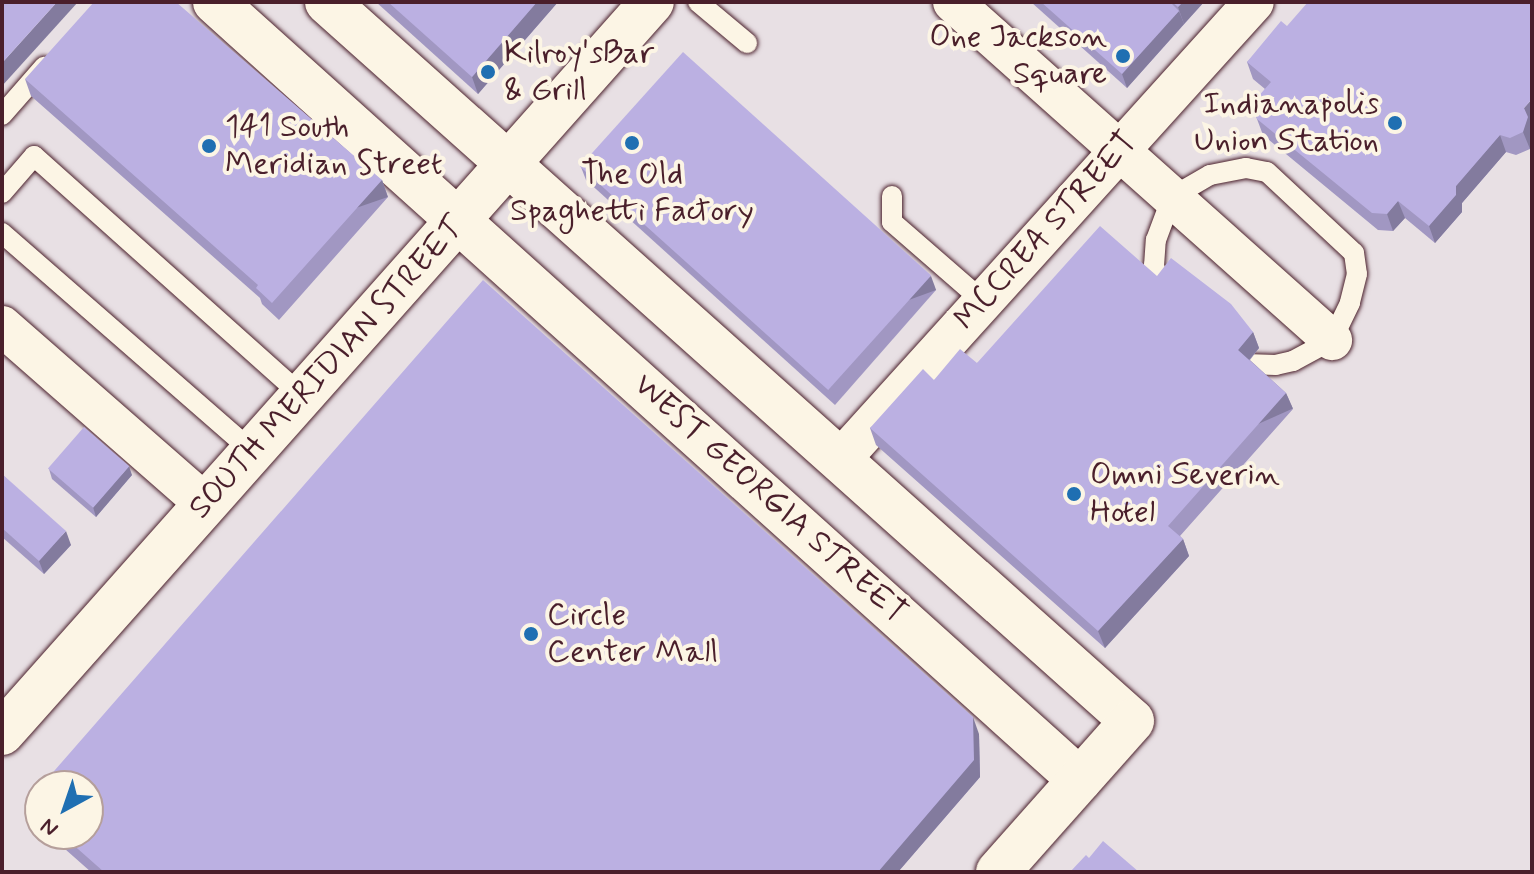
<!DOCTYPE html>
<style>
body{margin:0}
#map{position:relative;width:1534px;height:874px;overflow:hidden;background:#e8e0e4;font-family:Mynerve,sans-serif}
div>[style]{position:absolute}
.roads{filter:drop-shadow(0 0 2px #4a1f2b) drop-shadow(0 0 2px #4a1f2b)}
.lane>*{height:20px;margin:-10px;padding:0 10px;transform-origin:10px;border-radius:10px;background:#fcf5e5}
.street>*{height:40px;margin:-20px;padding:0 20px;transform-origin:20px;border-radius:20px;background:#fcf5e5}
.secondary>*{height:44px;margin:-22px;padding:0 22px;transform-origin:22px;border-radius:22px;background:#fcf5e5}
.wall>*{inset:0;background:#a197c2}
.shaded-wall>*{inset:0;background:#837b9e;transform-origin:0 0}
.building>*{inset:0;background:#bbb0e2;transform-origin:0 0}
.dots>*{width:22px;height:22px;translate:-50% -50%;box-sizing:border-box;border:4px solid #fcf5e5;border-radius:50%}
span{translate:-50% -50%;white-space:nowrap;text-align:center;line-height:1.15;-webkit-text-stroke:8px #fcf5e5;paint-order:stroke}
.poi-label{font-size:32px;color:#4a1f2b}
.right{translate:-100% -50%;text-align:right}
.left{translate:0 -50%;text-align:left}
.street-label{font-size:32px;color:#4a1f2b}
.frame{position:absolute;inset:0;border:4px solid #4a1f2b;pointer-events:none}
.north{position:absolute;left:24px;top:770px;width:80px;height:80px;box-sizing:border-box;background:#fcf5e5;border:2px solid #b59f9b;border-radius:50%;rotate:220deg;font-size:22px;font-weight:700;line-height:32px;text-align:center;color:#4a1f2b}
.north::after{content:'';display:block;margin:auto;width:28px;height:36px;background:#1f6fb2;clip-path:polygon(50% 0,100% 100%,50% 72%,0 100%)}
</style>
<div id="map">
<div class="roads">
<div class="lane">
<div style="left:698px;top:2px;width:64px;rotate:39.9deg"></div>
<div style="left:2px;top:115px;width:64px;rotate:-48.8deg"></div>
<div style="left:1246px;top:168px;width:21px;rotate:11deg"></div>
<div style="left:1267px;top:172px;width:119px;rotate:43deg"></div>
<div style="left:1354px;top:253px;width:21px;rotate:82deg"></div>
<div style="left:1357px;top:274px;width:30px;rotate:104deg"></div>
<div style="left:1350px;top:303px;width:41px;rotate:115.9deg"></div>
<div style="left:1332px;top:340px;width:44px;rotate:151.7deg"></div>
<div style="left:1293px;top:361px;width:17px;rotate:167deg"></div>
<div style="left:1276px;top:365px;width:31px;rotate:-178deg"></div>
<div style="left:1245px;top:364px;width:110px;rotate:-138.3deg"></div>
<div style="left:1163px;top:291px;width:27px;rotate:-110deg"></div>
<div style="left:1154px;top:266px;width:26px;rotate:-86deg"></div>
<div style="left:1156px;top:240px;width:46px;rotate:-69.6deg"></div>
<div style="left:1172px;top:197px;width:44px;rotate:-30.1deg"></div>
<div style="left:1210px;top:175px;width:37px;rotate:-11deg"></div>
<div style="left:2px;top:193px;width:49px;rotate:-49.1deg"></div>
<div style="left:34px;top:156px;width:360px;rotate:41.8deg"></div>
<div style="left:892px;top:196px;width:26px;rotate:90deg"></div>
<div style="left:892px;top:222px;width:121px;rotate:41deg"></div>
<div style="left:2px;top:233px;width:332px;rotate:41.1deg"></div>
</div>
<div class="street">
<div style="left:953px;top:2px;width:508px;rotate:41.73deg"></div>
<div style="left:2px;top:326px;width:270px;rotate:41.2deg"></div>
<div style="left:840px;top:460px;width:617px;rotate:-47.89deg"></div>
</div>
<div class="secondary">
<div style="left:215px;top:2px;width:1163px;rotate:41.97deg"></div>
<div style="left:327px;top:2px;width:1079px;rotate:41.77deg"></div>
<div style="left:1132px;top:721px;width:202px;rotate:131.6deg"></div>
<div style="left:2px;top:733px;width:978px;rotate:-48.36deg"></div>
</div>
</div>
<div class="wall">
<div style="clip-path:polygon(376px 2px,558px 2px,478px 94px)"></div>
<div style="clip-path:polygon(1031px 2px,1204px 2px,1127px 88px)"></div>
<div style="clip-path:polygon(1287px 26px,1531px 124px,1532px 128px,1532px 141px,1530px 149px,1516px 155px,1506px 152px,1462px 203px,1462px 212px,1435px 243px,1405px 218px,1393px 231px,1378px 230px,1263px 135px,1254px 111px,1265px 89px,1253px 79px,1247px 62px)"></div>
<div style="clip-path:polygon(25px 79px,382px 180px,388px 197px,279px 320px,262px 304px,260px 298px,31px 96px)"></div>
<div style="clip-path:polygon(581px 167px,936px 290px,835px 405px,586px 180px)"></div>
<div style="clip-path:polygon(1157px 276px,1253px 332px,1259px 348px,1250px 360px,1286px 393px,1293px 409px,1180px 536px,1183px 539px,1189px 556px,1105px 648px,876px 445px,870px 428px,934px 380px,977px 363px)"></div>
<div style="clip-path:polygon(49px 469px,132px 475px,96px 517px,52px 479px)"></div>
<div style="clip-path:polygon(2px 474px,71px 545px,44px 574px,2px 537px)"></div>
<div style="clip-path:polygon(979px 734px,980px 777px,898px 872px,91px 872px,48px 834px,88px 834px)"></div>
<div style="clip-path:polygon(40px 788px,40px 826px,33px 820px,26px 803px)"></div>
</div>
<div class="shaded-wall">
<div style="clip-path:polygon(57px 2px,78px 2px,2px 86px,2px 63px)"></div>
<div style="clip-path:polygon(537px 2px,558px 2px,478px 94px,472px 77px)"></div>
<div style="clip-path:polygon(1183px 2px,1204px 2px,1184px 24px,1178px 7px)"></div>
<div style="clip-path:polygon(1179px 11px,1184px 24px,1127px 88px,1122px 74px)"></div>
<div style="clip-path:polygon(1532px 99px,1532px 122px,1531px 124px,1532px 128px,1532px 141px,1530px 149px,1523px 132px,1524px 108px)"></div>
<div style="clip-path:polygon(1500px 135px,1506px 152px,1462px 203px,1462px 212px,1435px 243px,1429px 226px,1456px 186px)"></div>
<div style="left:382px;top:180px;width:18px;height:165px;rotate:71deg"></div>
<div style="clip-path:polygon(1398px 201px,1405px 218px,1393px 231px,1387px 214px)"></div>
<div style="left:931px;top:276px;width:15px;height:153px;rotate:70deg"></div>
<div style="clip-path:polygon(1253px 332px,1259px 348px,1244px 366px,1238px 350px)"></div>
<div style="left:1286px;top:393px;width:17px;height:178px;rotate:66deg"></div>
<div style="clip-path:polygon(129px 466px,132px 475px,96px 517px,93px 507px)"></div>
<div style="clip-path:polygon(66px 531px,71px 545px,44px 574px,39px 561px)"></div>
<div style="clip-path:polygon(1183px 539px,1189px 556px,1105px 648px,1098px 631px)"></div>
<div style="clip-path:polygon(973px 717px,979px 734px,980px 777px,898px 872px,878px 872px)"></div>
</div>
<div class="building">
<div style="clip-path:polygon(2px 2px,57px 2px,2px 63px)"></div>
<div style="clip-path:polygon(94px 2px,176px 2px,382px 180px,272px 303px,256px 288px,258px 285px,25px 79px)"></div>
<div style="clip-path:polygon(388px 2px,537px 2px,472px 77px)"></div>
<div style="clip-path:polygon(1041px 2px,1170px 2px,1179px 11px,1122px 74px)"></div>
<div style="clip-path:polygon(1172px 2px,1183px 2px,1178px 7px)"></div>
<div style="clip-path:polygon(1308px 2px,1532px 2px,1532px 99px,1524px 108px,1528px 117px,1523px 132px,1510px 138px,1500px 135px,1456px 186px,1456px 195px,1429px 226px,1398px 201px,1387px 214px,1372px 213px,1257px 119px,1254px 111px,1256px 99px,1271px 82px,1247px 62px,1281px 21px,1287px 26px)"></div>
<div style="left:683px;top:52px;width:334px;height:154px;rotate:42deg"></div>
<div style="clip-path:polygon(1100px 226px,1157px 276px,1171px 258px,1231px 304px,1253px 332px,1238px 350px,1286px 393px,1168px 526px,1183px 539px,1098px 631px,870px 428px,923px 369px,934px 380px,960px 349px,977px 363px)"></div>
<div style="clip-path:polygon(483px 280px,973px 717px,974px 760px,878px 872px,104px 872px,61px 834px,88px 834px,88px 786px,41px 786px)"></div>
<div style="left:84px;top:427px;width:60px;height:55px;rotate:41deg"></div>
<div style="clip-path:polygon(2px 474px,66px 531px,39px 561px,2px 528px)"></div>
<div style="clip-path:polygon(40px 788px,40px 815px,26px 803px)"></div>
<div style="clip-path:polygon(1103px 841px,1139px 872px,1070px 872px,1086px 855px,1089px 858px)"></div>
</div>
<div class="dots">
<div style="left:1123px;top:56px;background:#1f6fb2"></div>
<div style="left:488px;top:72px;background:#1f6fb2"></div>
<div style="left:1395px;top:123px;background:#1f6fb2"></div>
<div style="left:632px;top:143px;background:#1f6fb2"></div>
<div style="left:209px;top:146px;background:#1f6fb2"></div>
<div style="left:1074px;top:494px;background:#1f6fb2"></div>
<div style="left:531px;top:634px;background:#1f6fb2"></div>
</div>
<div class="poi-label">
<span class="right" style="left:1107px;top:56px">One Jackson<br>Square</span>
<span class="left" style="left:504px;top:72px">Kilroy'sBar<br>&amp; Grill</span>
<span class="right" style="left:1379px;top:123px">Indianapolis<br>Union Station</span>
<span class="left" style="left:225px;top:146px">141 South<br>Meridian Street</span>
<span style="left:632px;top:193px">The Old<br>Spaghetti Factory</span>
<span class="left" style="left:1090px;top:494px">Omni Severin<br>Hotel</span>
<span class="left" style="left:547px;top:634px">Circle<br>Center Mall</span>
</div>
<div class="street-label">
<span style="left:1046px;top:231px;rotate:-48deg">MCCREA STREET</span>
<span style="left:327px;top:368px;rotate:-48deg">SOUTH MERIDIAN STREET</span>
<span style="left:770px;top:499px;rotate:42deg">WEST GEORGIA STREET</span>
</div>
<div class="frame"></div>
<div class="north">N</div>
</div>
